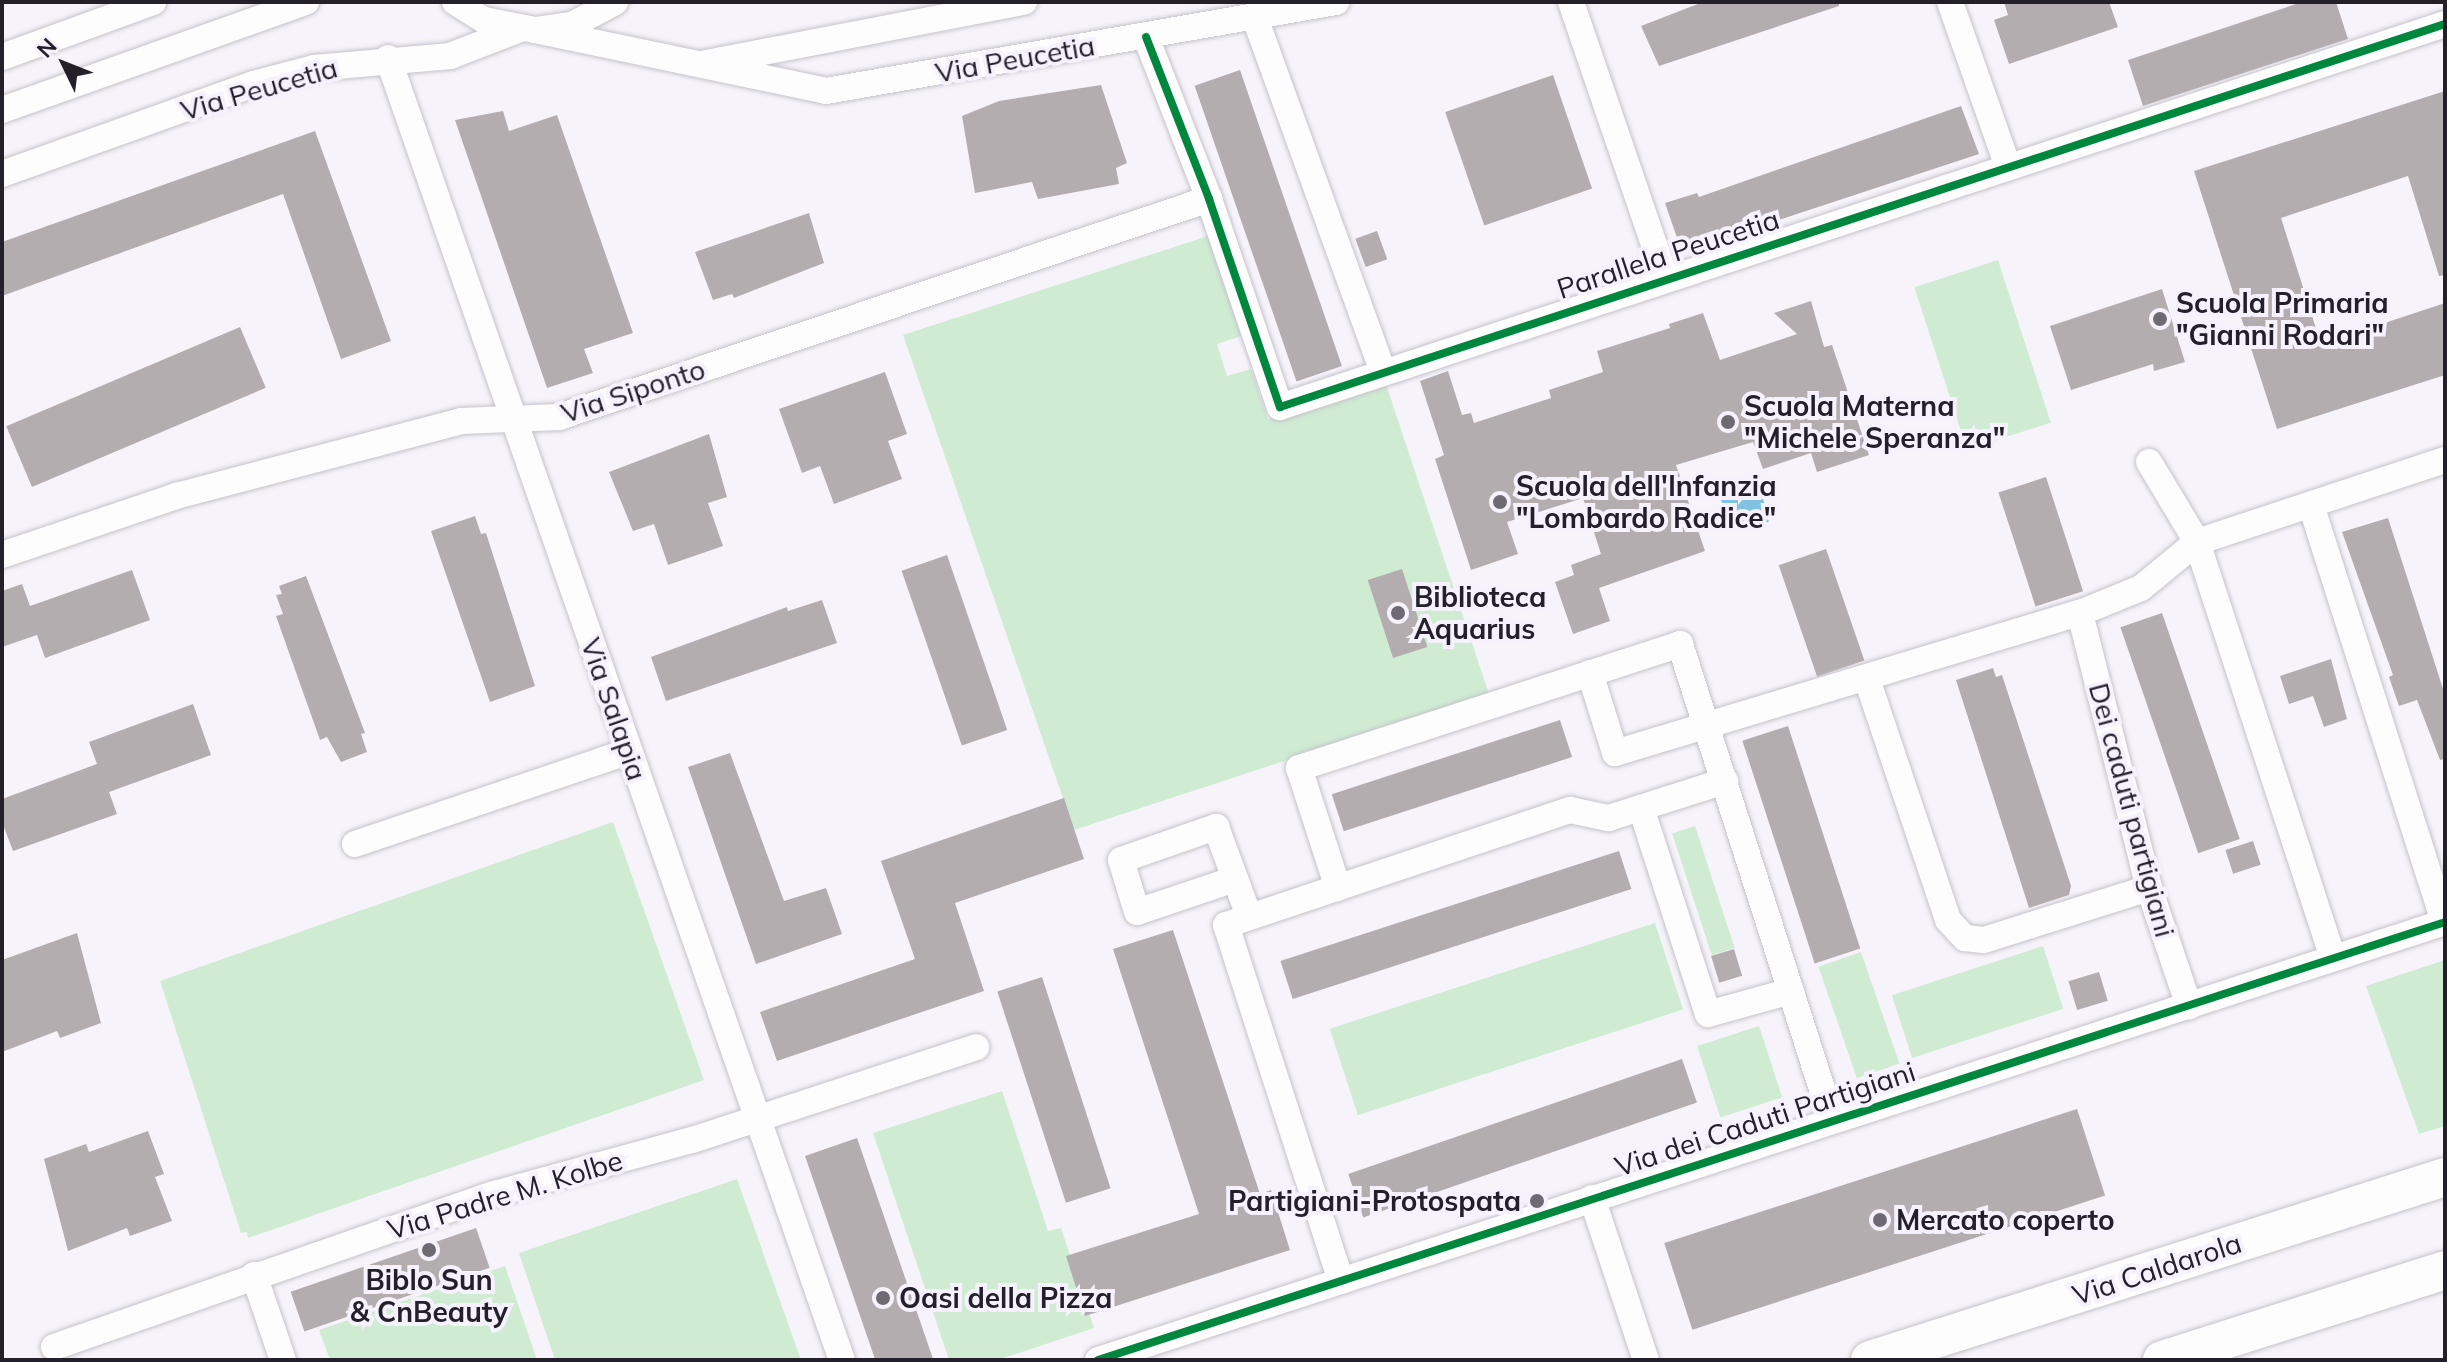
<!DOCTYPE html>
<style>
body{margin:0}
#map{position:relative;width:2447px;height:1362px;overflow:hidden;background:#f6f4fa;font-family:Mulish,sans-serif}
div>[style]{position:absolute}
.green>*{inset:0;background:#cfecd3;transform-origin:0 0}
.water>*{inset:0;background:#81c2e3;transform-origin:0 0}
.building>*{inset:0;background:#b4adaf;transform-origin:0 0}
.roads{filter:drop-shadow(0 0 2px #c5c2ca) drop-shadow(0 0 2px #c5c2ca)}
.street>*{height:26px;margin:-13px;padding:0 13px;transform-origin:13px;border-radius:13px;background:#fefdfe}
.secondary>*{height:38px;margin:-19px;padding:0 19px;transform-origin:19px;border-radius:19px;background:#fefdfe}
.cycleway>*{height:8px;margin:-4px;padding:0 4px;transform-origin:4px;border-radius:4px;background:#00873e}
.dots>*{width:22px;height:22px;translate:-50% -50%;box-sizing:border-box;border:4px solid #f5f1fd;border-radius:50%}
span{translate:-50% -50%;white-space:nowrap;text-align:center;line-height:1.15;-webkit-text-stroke:8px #f5f1fd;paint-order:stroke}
.street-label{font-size:28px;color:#23202a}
.poi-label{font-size:28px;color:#23202a;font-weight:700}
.left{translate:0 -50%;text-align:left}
.right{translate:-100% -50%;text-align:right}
.frame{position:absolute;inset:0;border:4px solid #23202a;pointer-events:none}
.north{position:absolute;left:24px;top:24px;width:80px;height:80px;-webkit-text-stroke:6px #f5f1fd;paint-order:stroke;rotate:313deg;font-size:22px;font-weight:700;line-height:32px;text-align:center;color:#23202a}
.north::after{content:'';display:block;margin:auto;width:28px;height:36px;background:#23202a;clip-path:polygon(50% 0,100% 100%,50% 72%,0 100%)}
</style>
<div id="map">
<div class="green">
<i style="clip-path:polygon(1208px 236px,1241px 336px,1217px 344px,1227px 376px,1251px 369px,1268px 419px,1385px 381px,1489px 694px,1074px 830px,903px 335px)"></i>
<i style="left:1998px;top:260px;width:171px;height:88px;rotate:72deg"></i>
<i style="clip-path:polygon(613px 822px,704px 1080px,248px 1238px,247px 1232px,241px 1233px,160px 981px)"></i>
<i style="left:1695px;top:826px;width:128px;height:24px;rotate:72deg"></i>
<i style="left:1655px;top:923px;width:91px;height:342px;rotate:72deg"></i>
<i style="left:2043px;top:946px;width:66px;height:159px;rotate:72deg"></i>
<i style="left:1861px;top:952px;width:118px;height:45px;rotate:71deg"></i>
<i style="clip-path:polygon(2445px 960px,2445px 1126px,2419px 1134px,2366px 986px)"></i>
<i style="left:1759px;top:1026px;width:75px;height:65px;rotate:72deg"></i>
<i style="clip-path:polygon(1002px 1091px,1048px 1231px,1061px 1228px,1094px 1328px,998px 1360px,949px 1360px,873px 1133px)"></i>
<i style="clip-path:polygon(737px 1179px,801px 1360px,555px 1360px,519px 1253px)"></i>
<i style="clip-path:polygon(505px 1266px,537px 1360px,330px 1360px,319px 1330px)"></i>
</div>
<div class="water">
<i style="left:1758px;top:478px;width:45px;height:41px;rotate:76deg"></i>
</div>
<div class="building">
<i style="clip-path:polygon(1703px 2px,1839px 2px,1839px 6px,1659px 66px,1641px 26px)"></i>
<i style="clip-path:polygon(2004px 2px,2109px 2px,2118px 27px,2009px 64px,1994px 20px,2008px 15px)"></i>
<i style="clip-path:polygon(2302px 2px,2336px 2px,2348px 39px,2143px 106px,2128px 60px)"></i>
<i style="left:1240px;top:70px;width:313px;height:48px;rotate:71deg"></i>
<i style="left:1553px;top:75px;width:120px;height:114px;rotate:71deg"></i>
<i style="clip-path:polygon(1101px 85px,1127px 163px,1116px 168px,1119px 184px,1038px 199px,1032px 182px,975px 193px,962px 116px,999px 101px)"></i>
<i style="clip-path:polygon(2445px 91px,2445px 275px,2439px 276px,2408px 176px,2281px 218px,2321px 344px,2445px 303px,2445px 375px,2277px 429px,2194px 171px)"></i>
<i style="clip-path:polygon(1961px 106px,1979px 154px,1682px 252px,1665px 203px,1697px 193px,1699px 197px)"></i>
<i style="clip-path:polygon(503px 111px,509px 131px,557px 115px,633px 333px,584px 349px,593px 373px,547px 388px,455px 120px)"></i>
<i style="clip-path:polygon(315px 131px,391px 341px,341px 359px,283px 194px,2px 296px,2px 242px)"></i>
<i style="clip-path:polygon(809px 213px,824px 263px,734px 298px,732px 294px,713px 300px,695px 252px)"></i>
<i style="left:1377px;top:231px;width:30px;height:23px;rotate:70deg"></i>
<i style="clip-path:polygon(2162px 289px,2185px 362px,2154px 371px,2153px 364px,2071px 390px,2050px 326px)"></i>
<i style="clip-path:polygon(1811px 301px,1824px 347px,1832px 345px,1869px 455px,1817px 472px,1811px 453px,1763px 469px,1753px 442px,1676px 465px,1705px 551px,1599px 588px,1610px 621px,1573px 634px,1555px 582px,1574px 575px,1571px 565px,1601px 554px,1583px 498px,1507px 522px,1518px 554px,1471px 570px,1435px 459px,1444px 455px,1420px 381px,1448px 371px,1462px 415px,1471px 413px,1474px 423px,1551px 398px,1549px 390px,1603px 372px,1597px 351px,1670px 328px,1669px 324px,1703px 313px,1720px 360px,1797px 334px,1774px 313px)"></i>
<i style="left:240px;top:327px;width:66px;height:254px;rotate:67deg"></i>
<i style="clip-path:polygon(885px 372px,907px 434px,888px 441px,902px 479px,834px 504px,820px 466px,802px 473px,779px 409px)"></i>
<i style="clip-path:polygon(709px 434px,727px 497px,708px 503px,723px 546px,668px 565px,654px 524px,633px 531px,609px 472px)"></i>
<i style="left:2046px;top:477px;width:120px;height:50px;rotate:72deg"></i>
<i style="clip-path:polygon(475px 516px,481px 534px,486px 533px,535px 686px,490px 702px,431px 531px)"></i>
<i style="clip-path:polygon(2388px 518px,2445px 695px,2445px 759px,2440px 760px,2417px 700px,2399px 706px,2389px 677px,2393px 675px,2342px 532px)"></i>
<i style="left:1826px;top:549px;width:118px;height:50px;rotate:71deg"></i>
<i style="left:947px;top:555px;width:185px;height:48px;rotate:71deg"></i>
<i style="left:1402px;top:569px;width:82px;height:36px;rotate:72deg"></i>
<i style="clip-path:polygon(132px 570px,150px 620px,45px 658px,37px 635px,2px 647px,2px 591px,22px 584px,30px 606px)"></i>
<i style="clip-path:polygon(306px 576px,365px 733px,361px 734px,367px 752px,341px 762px,327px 737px,320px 740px,276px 616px,283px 614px,276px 595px,282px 594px,279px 586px)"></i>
<i style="clip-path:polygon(822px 600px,837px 643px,666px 701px,651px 657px,787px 607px,788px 611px)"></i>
<i style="left:2162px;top:613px;width:239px;height:44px;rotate:71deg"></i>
<i style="clip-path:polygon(2331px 659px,2347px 719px,2324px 727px,2313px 696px,2289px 704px,2280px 676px)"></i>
<i style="clip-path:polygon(1993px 668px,1996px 677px,2002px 675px,2071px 886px,2069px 895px,2029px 908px,1956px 680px)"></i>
<i style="clip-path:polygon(193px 704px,211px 755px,109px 792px,117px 814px,13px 851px,2px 822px,2px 799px,97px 764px,89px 742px)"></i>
<i style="left:1560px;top:720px;width:39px;height:240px;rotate:72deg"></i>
<i style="left:1788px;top:726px;width:234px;height:48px;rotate:72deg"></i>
<i style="clip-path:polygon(730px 753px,784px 901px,826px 888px,842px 934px,756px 964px,688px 767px)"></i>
<i style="clip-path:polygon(1064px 798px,1084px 859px,955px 903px,984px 991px,777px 1061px,760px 1012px,915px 959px,881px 861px)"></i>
<i style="left:2253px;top:841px;width:25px;height:29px;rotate:72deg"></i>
<i style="left:1619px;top:851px;width:40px;height:356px;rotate:72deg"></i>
<i style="clip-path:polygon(1173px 930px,1260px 1194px,1271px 1190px,1290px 1250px,1085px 1316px,1066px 1256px,1199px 1214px,1113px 949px)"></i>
<i style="clip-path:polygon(77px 933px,101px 1023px,60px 1038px,57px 1031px,2px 1052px,2px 960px)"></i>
<i style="left:1734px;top:949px;width:28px;height:24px;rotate:73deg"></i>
<i style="left:2099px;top:972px;width:30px;height:32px;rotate:73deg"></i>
<i style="left:1042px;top:977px;width:222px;height:47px;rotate:72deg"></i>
<i style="left:1682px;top:1059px;width:46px;height:353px;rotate:71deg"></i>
<i style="left:2077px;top:1109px;width:91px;height:434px;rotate:72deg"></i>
<i style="clip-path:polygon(148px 1131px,164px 1174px,155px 1177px,172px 1221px,130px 1236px,127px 1228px,68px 1251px,44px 1159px,86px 1144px,89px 1152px)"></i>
<i style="left:857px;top:1138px;width:235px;height:55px;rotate:71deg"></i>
<i style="left:476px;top:1228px;width:42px;height:196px;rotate:71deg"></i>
</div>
<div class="roads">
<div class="street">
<i style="left:455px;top:2px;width:34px;rotate:32deg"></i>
<i style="left:484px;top:20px;width:52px;rotate:11.1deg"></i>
<i style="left:535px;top:30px;width:37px;rotate:-8deg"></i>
<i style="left:572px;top:25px;width:49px;rotate:-28.1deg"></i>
<i style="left:1571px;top:2px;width:291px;rotate:71.1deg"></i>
<i style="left:1950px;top:2px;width:175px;rotate:70.6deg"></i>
<i style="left:1255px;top:18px;width:375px;rotate:70.1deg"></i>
<i style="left:535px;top:30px;width:297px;rotate:11.8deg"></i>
<i style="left:826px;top:91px;width:518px;rotate:-9.9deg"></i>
<i style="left:1146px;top:37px;width:174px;rotate:68.7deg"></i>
<i style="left:1209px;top:199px;width:220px;rotate:71.2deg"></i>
<i style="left:1280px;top:407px;width:1226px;rotate:-18.2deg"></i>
<i style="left:2px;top:57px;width:161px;rotate:-20deg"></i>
<i style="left:388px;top:58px;width:1379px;rotate:70.78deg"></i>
<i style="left:701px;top:64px;width:329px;rotate:-10.9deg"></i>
<i style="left:2px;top:110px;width:323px;rotate:-19.6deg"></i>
<i style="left:2px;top:174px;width:267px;rotate:-19.7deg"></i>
<i style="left:253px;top:84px;width:63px;rotate:-14.7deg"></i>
<i style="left:314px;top:68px;width:137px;rotate:-5deg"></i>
<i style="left:450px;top:56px;width:75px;rotate:-21.1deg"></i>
<i style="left:2149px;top:462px;width:93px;rotate:59deg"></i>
<i style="left:2197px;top:542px;width:435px;rotate:71.9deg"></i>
<i style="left:2311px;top:505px;width:438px;rotate:72.3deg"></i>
<i style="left:2px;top:555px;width:184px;rotate:-18.7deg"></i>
<i style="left:176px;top:496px;width:295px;rotate:-14.7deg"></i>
<i style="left:461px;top:421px;width:98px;rotate:-2.3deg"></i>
<i style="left:559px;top:417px;width:686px;rotate:-18.54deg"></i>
<i style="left:2080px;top:613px;width:284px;rotate:75.9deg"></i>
<i style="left:2149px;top:888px;width:125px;rotate:71.3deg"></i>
<i style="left:1590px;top:673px;width:84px;rotate:72.6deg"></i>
<i style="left:1615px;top:753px;width:486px;rotate:-16.8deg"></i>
<i style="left:2080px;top:613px;width:66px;rotate:-22.3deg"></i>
<i style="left:2141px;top:588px;width:72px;rotate:-39.4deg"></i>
<i style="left:2197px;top:542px;width:261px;rotate:-18.3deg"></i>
<i style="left:1867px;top:679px;width:254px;rotate:71.4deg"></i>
<i style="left:1948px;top:920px;width:25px;rotate:47deg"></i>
<i style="left:1965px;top:938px;width:19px;rotate:6deg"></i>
<i style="left:1984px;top:940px;width:173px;rotate:-17.5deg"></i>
<i style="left:1642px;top:811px;width:213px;rotate:72deg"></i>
<i style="left:1708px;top:1014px;width:86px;rotate:-15.5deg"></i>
<i style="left:355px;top:844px;width:289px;rotate:-18.7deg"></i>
<i style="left:1235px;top:879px;width:103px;rotate:161.4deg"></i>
<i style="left:1137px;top:912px;width:54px;rotate:-107.1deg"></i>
<i style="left:1121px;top:860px;width:101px;rotate:-19.2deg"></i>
<i style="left:1216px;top:827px;width:95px;rotate:69.7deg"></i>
<i style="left:1338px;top:888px;width:126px;rotate:-108deg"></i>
<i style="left:1299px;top:768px;width:401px;rotate:-18deg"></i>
<i style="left:1680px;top:644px;width:500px;rotate:72.3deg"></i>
<i style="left:1592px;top:1198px;width:171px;rotate:71.6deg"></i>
<i style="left:254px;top:1275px;width:90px;rotate:71.2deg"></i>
<i style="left:1341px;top:1281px;width:374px;rotate:-107.9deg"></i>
<i style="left:1226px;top:925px;width:363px;rotate:-18.5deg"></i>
<i style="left:1570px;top:810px;width:40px;rotate:12deg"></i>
<i style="left:1609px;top:818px;width:122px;rotate:-17.7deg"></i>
<i style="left:54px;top:1347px;width:466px;rotate:-19.2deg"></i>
<i style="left:494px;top:1194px;width:205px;rotate:-15.3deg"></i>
<i style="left:692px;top:1140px;width:299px;rotate:-18.1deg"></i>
<i style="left:1098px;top:1360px;width:1416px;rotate:-18.01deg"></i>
</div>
<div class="secondary">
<i style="left:1870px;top:1360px;width:603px;rotate:-17.65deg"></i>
<i style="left:2162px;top:1360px;width:297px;rotate:-17.6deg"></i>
</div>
</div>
<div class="cycleway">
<i style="left:1146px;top:37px;width:174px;rotate:68.7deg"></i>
<i style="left:1209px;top:199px;width:220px;rotate:71.2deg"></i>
<i style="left:1280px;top:407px;width:1226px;rotate:-18.2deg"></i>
<i style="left:1098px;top:1360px;width:1416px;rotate:-18.01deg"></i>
</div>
<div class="dots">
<i style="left:2160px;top:319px;background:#6d6a73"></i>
<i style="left:1728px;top:422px;background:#6d6a73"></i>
<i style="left:1500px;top:502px;background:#6d6a73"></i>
<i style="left:1398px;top:613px;background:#6d6a73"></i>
<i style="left:1537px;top:1201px;background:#6d6a73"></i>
<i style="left:1880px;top:1220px;background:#6d6a73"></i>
<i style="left:429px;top:1250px;background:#6d6a73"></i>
<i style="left:883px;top:1298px;background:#6d6a73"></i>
</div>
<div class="street-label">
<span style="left:1015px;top:59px;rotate:-10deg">Via Peucetia</span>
<span style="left:259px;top:89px;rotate:-16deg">Via Peucetia</span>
<span style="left:1668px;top:254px;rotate:-18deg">Parallela Peucetia</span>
<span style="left:633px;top:391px;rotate:-18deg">Via Siponto</span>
<span style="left:614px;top:709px;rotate:71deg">Via Salapia</span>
<span style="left:2132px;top:810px;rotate:75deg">Dei caduti partigiani</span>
<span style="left:1765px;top:1119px;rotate:-18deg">Via dei Caduti Partigiani</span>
<span style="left:505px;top:1195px;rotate:-17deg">Via Padre M. Kolbe</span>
<span style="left:2157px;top:1269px;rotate:-18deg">Via Caldarola</span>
</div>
<div class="poi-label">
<span class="left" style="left:2176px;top:319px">Scuola Primaria<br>"Gianni Rodari"</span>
<span class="left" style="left:1744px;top:422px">Scuola Materna<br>"Michele Speranza"</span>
<span class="left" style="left:1516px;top:502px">Scuola dell'Infanzia<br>"Lombardo Radice"</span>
<span class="left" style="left:1414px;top:613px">Biblioteca<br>Aquarius</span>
<span class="right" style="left:1521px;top:1201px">Partigiani-Protospata</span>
<span class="left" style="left:1896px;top:1220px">Mercato coperto</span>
<span style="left:429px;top:1296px">Biblo Sun<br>&amp; CnBeauty</span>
<span class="left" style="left:899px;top:1298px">Oasi della Pizza</span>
</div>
<div class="frame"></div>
<div class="north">N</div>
</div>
